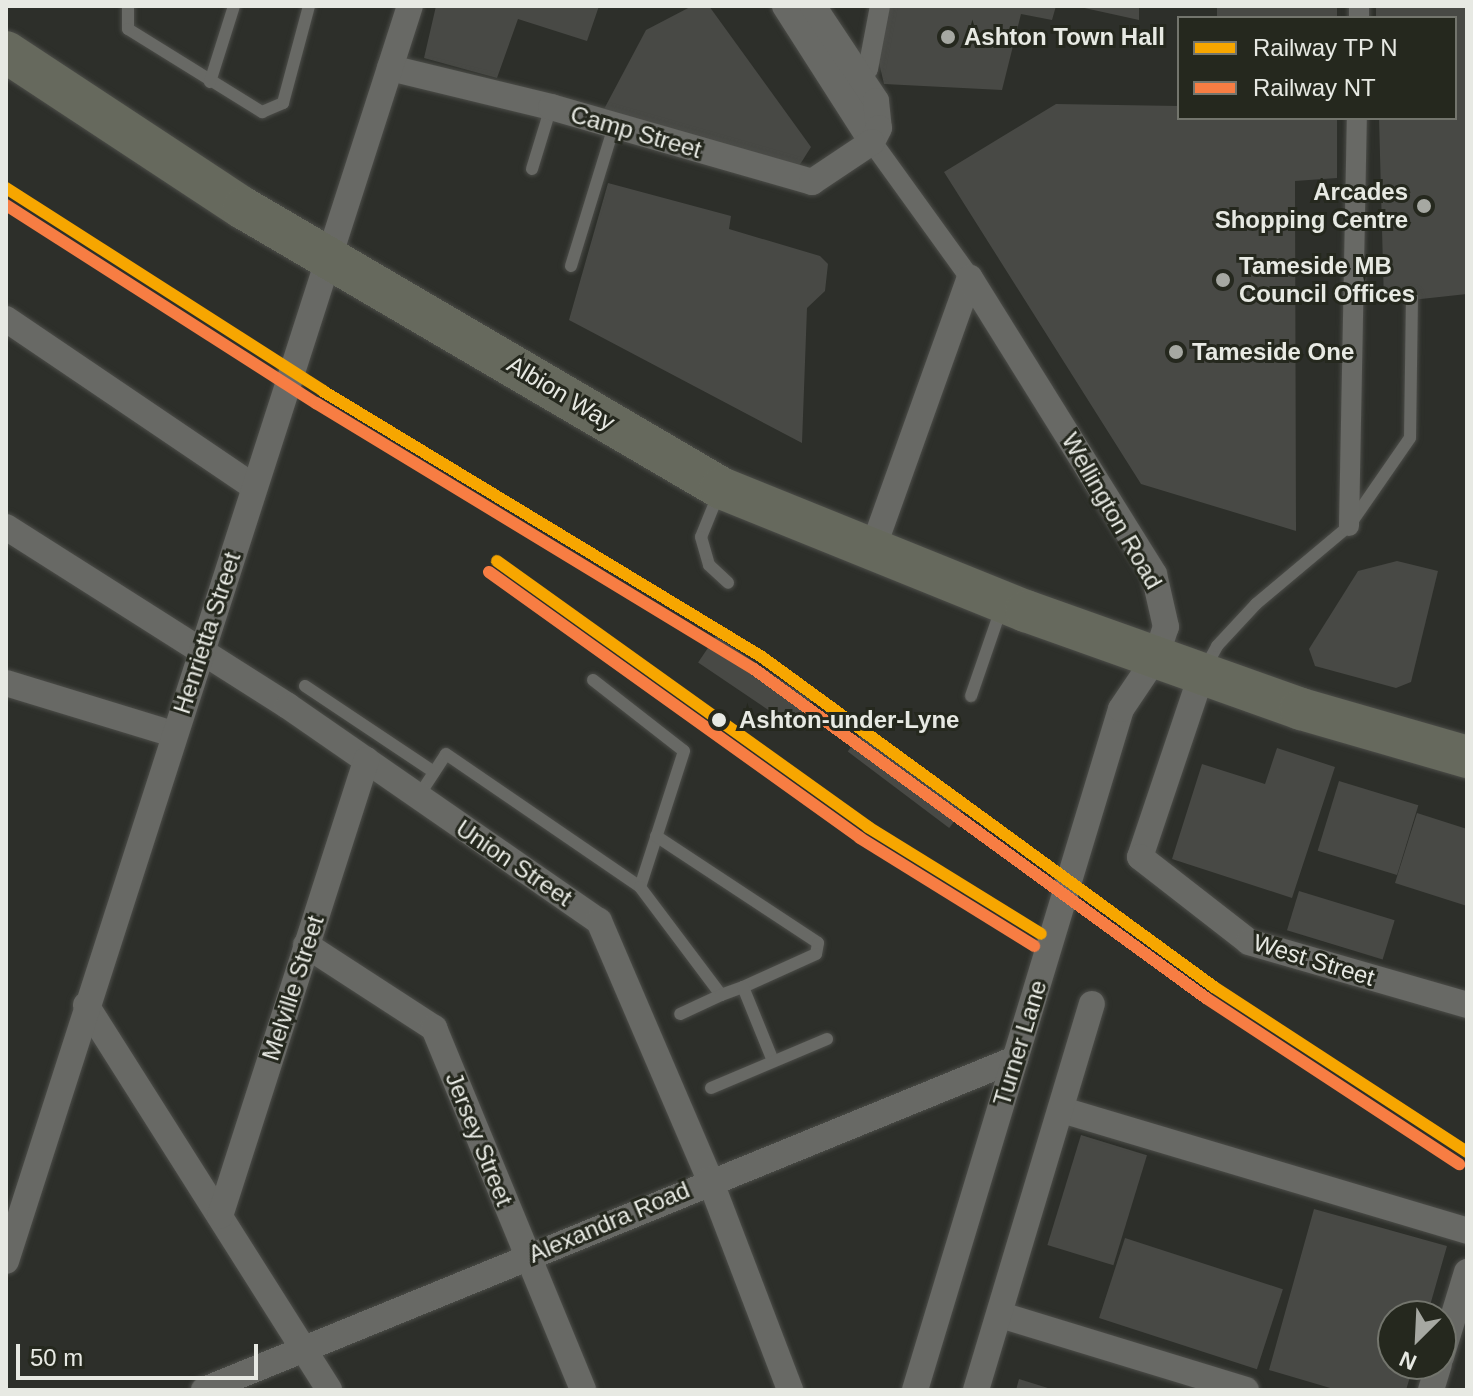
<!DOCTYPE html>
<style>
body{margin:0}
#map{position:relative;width:1473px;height:1396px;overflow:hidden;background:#2d2f2a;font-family:Arial,sans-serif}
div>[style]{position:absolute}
.building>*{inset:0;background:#484945;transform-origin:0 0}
.roads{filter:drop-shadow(0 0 2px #4c4d49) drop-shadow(0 0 2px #4c4d49)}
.service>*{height:12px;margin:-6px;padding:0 6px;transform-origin:6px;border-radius:6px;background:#686965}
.pedestrian>*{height:20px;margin:-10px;padding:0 10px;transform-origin:10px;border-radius:10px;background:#686965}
.minor>*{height:26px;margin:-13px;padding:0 13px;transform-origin:13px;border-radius:13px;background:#686965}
.trunk>*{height:42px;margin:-21px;padding:0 21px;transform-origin:21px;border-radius:21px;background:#66695d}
.rail-1>*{height:12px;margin:-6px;padding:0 6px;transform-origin:6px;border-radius:6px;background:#f7a600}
.rail-2>*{height:12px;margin:-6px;padding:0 6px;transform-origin:6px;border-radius:6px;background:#f77d43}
.dots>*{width:22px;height:22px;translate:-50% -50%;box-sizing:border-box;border:4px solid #25281e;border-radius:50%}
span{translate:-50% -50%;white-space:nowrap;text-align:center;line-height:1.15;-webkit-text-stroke:6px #25281e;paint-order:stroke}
.poi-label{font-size:24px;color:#e7e9e3;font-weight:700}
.left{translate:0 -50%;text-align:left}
.right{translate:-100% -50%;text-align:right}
.street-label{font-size:24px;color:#e7e9e3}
.stop-label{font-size:24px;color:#e7e9e3;font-weight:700}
.frame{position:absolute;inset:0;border:8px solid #e7e9e3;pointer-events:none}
.legend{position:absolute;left:1177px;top:16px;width:280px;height:104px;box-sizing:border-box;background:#25281e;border:2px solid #73756d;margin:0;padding:10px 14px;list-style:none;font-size:24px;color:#e7e9e3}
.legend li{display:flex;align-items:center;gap:16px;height:40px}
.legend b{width:40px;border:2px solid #73756d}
.north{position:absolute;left:1377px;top:1300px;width:80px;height:80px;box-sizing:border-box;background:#25281e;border:2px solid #73756d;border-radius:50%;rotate:204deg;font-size:22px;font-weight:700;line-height:32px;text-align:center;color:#e7e9e3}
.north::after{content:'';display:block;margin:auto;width:28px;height:36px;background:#a6a8a2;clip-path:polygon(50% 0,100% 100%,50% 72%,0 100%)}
.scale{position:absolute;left:16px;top:1344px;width:242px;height:36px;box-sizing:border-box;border:4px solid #e7e9e3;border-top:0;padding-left:10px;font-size:24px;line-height:28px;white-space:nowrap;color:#e7e9e3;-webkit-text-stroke:6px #25281e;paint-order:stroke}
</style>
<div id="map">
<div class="building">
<i style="clip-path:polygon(436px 6px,599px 6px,587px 41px,518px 19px,497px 78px,424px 58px)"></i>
<i style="clip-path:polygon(692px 6px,709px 6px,811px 147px,799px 166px,603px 111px,646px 30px)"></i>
<i style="clip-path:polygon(887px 6px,1056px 6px,1052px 20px,1021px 14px,1002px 90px,884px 84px,877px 54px)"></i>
<i style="clip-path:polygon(1139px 6px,1139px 20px,1080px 7px,1080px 6px)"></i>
<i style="left:1217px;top:6px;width:120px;height:12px"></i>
<i style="clip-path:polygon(1376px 6px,1467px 6px,1467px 294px,1384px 303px,1379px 118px,1455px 118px,1455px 18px,1376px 18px)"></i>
<i style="clip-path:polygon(1056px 104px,1179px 106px,1179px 118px,1337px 118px,1337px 178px,1295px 181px,1296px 531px,1141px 484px,944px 172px)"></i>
<i style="clip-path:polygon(608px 183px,731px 216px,729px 229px,820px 256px,828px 264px,825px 291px,807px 308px,802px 443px,569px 320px)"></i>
<i style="clip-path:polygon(1397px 561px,1438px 571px,1411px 682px,1396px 688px,1315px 666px,1309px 649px,1358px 571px)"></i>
<i style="left:716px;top:636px;width:115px;height:32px;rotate:34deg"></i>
<i style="left:861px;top:734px;width:127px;height:22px;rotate:37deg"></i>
<i style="clip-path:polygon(1277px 748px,1335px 767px,1292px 898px,1172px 859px,1202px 764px,1265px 784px)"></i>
<i style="left:1339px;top:781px;width:83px;height:73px;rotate:17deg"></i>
<i style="clip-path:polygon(1417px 813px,1467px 829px,1467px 906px,1395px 883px)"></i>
<i style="left:1299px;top:891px;width:100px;height:41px;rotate:17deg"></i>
<i style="left:1081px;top:1135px;width:69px;height:115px;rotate:17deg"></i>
<i style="clip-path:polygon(1314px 1209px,1447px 1246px,1427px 1316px,1393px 1316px,1393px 1364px,1414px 1364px,1406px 1390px,1337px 1390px,1269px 1370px)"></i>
<i style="left:1125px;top:1238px;width:166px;height:84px;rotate:18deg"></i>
<i style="clip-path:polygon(1019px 1379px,1051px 1389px,1051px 1390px,1016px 1390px)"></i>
</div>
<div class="roads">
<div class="service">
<i style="left:128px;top:6px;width:23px;rotate:90deg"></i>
<i style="left:128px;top:29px;width:158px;rotate:31.8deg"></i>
<i style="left:262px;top:112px;width:23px;rotate:-23deg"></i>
<i style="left:283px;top:103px;width:100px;rotate:-75deg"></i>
<i style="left:210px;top:82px;width:80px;rotate:-72.5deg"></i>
<i style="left:532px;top:169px;width:65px;rotate:-73deg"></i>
<i style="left:571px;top:266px;width:146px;rotate:-72.9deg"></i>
<i style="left:718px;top:495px;width:45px;rotate:112deg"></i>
<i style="left:701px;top:537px;width:29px;rotate:74deg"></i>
<i style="left:709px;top:565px;width:26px;rotate:43deg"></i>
<i style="left:1205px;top:668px;width:25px;rotate:-61deg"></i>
<i style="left:1217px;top:646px;width:57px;rotate:-47.1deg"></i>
<i style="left:1256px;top:604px;width:121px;rotate:-40deg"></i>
<i style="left:1349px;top:526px;width:107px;rotate:-55.3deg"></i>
<i style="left:1410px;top:438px;width:141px;rotate:-89.2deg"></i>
<i style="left:593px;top:680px;width:115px;rotate:38deg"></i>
<i style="left:684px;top:751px;width:143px;rotate:107.9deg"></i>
<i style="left:305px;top:686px;width:155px;rotate:33.7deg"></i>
<i style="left:971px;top:696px;width:92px;rotate:-71deg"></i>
<i style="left:418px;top:797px;width:51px;rotate:-56.9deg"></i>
<i style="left:446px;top:754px;width:235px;rotate:34.4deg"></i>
<i style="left:640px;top:887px;width:135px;rotate:53.1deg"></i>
<i style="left:721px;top:995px;width:45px;rotate:155.1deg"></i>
<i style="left:656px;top:836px;width:194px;rotate:33.4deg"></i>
<i style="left:818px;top:943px;width:11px;rotate:100deg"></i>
<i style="left:816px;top:954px;width:80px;rotate:155.7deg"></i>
<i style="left:721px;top:995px;width:23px;rotate:-20deg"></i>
<i style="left:743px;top:987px;width:80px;rotate:67.9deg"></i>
<i style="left:711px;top:1088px;width:126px;rotate:-22.9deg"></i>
</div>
<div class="pedestrian">
<i style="left:1359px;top:18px;width:12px;rotate:-90deg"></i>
<i style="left:861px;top:75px;width:9px;rotate:-41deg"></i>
<i style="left:868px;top:69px;width:64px;rotate:-79.2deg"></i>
<i style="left:872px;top:142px;width:168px;rotate:54.2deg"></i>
<i style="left:1349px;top:526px;width:408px;rotate:-88.9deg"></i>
</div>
<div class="minor">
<i style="left:785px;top:6px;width:161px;rotate:57.4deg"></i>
<i style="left:813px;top:6px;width:114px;rotate:56.4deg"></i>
<i style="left:876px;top:101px;width:27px;rotate:84deg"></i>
<i style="left:879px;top:128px;width:16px;rotate:117deg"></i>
<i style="left:390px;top:68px;width:166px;rotate:13.6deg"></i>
<i style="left:551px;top:107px;width:272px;rotate:16deg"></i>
<i style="left:812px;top:182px;width:72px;rotate:-33.7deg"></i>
<i style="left:6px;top:319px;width:300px;rotate:34.1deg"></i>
<i style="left:6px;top:527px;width:334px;rotate:32.4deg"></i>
<i style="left:288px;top:706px;width:378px;rotate:34.7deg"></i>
<i style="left:599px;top:921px;width:282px;rotate:66.8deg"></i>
<i style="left:710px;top:1180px;width:225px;rotate:69.1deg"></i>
<i style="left:872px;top:551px;width:290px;rotate:-70.3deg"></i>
<i style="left:1202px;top:673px;width:194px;rotate:108.6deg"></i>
<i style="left:1140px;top:857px;width:138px;rotate:37.9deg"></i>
<i style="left:1249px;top:942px;width:227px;rotate:16.1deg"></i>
<i style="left:6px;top:683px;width:175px;rotate:17deg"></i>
<i style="left:306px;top:945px;width:153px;rotate:33deg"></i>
<i style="left:434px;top:1028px;width:391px;rotate:67.6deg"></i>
<i style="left:86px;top:1005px;width:455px;rotate:57.7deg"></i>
<i style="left:1062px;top:1110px;width:423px;rotate:16.6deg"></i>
<i style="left:220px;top:1216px;width:479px;rotate:-72.2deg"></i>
<i style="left:6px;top:1261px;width:1318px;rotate:-72.16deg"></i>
<i style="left:1001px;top:1315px;width:256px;rotate:17deg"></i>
<i style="left:1441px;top:1357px;width:89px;rotate:-73deg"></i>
<i style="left:204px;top:1390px;width:876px;rotate:-22.2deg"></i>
<i style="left:915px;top:1390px;width:711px;rotate:-73.17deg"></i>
<i style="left:1121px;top:709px;width:63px;rotate:-56.1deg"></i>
<i style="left:1156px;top:657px;width:32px;rotate:-72deg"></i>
<i style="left:1166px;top:627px;width:54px;rotate:-102.8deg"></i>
<i style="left:1154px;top:574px;width:349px;rotate:-121.9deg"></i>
<i style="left:976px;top:1390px;width:403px;rotate:-73.3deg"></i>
<i style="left:1431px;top:1390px;width:27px;rotate:-73deg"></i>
</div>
<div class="trunk">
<i style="left:6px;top:52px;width:284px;rotate:33.4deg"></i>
<i style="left:243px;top:208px;width:554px;rotate:30.36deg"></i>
<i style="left:721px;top:488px;width:329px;rotate:22deg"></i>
<i style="left:1026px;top:611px;width:292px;rotate:19.6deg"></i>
<i style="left:1301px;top:709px;width:173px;rotate:16.1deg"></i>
</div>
</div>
<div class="rail-1">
<i style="left:6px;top:188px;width:376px;rotate:32.6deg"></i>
<i style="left:323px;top:391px;width:513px;rotate:31.21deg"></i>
<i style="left:762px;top:657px;width:560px;rotate:36.13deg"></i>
<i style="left:1214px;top:987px;width:302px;rotate:33.1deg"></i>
<i style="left:497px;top:561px;width:457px;rotate:35.6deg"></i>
<i style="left:868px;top:827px;width:203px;rotate:31.7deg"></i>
</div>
<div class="rail-2">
<i style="left:6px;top:205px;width:368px;rotate:32.6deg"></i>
<i style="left:316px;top:403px;width:512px;rotate:31.27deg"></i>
<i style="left:754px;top:669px;width:559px;rotate:36.05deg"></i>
<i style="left:1206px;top:998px;width:303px;rotate:33.3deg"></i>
<i style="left:489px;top:572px;width:457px;rotate:35.6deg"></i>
<i style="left:860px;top:838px;width:205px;rotate:31.8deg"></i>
</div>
<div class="dots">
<i style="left:948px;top:37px;background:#a6a8a2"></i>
<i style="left:1424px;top:206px;background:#a6a8a2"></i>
<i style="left:1223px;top:280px;background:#a6a8a2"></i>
<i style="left:1176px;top:352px;background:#a6a8a2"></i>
<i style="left:719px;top:720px;background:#e7e9e3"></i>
</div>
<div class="poi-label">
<span class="left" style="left:964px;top:37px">Ashton Town Hall</span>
<span class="right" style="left:1408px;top:206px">Arcades<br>Shopping Centre</span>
<span class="left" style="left:1239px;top:280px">Tameside MB<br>Council Offices</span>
<span class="left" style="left:1192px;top:352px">Tameside One</span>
</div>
<div class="street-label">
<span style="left:636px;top:132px;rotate:16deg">Camp Street</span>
<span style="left:561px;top:393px;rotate:31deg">Albion Way</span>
<span style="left:1112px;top:511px;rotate:60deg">Wellington Road</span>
<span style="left:207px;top:633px;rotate:-72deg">Henrietta Street</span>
<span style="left:514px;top:863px;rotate:34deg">Union Street</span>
<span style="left:1314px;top:960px;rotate:17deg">West Street</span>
<span style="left:293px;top:988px;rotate:-72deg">Melville Street</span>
<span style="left:1020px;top:1043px;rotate:-73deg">Turner Lane</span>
<span style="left:479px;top:1139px;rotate:68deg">Jersey Street</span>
<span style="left:609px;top:1222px;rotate:-23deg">Alexandra Road</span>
</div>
<div class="stop-label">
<span class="left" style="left:739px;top:720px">Ashton-under-Lyne</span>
</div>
<div class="frame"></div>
<ul class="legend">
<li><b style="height:10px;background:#f7a600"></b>Railway TP N</li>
<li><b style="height:10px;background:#f77d43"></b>Railway NT</li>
</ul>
<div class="north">N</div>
<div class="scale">50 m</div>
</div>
